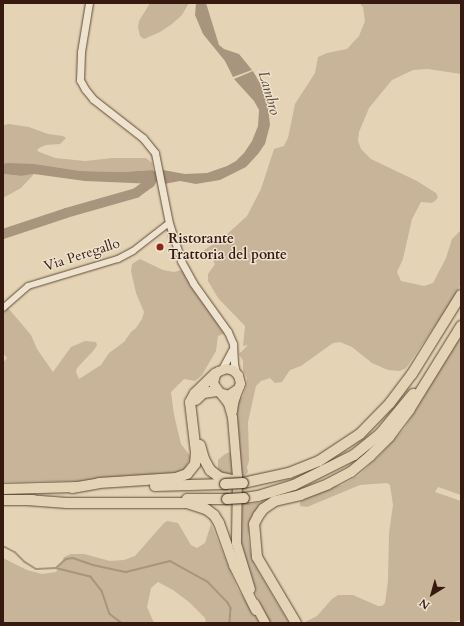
<!DOCTYPE html>
<style>
body{margin:0}
#map{position:relative;width:464px;height:626px;overflow:hidden;background:#e4d4b5;font-family:Cardo,serif}
div>[style]{position:absolute}
.green>*{inset:0;background:#c7b499}
.water>*{inset:0;background:#a9957d}
.stream>*{height:1.5px;margin:-0.75px;padding:0 0.75px;transform-origin:0.75px;border-radius:0.75px;background:#a9957d}
.river>*{height:10px;margin:-5px;padding:0 5px;transform-origin:5px;border-radius:5px;background:#a9957d}
.roads{filter:drop-shadow(0 0 1px #624838) drop-shadow(0 0 1px #624838)}
.minor>*{height:6px;margin:-3px;padding:0 3px;transform-origin:3px;border-radius:3px;background:#ede3cf}
.tertiary>*{height:7px;margin:-3.5px;padding:0 3.5px;transform-origin:3.5px;border-radius:3.5px;background:#ede3cf}
.primary>*{height:9px;margin:-4.5px;padding:0 4.5px;transform-origin:4.5px;border-radius:4.5px;background:#e4d4b5}
.trunk>*{height:10px;margin:-5px;padding:0 5px;transform-origin:5px;border-radius:5px;background:#e4d4b5}
.bridges{filter:drop-shadow(0 0 1px #371a0f) drop-shadow(0 0 1px #371a0f)}
.trunk-bridge>*{height:10px;margin:-5px;padding:0 5px;transform-origin:5px;border-radius:5px;background:#e4d4b5}
.dots>*{width:11px;height:11px;translate:-50% -50%;box-sizing:border-box;border:2px solid #ede3cf;border-radius:50%}
span{translate:-50% -50%;white-space:nowrap;text-align:center;line-height:1.15;-webkit-text-stroke:3px #ede3cf;paint-order:stroke}
.poi-label{font-size:14px;color:#371a0f;font-weight:700}
.left{translate:0 -50%;text-align:left}
.street-label{font-size:14px;color:#371a0f}
.water-label{font-size:15px;color:#5f4536;font-style:italic}
.frame{position:absolute;inset:0;border:4px solid #371a0f;pointer-events:none}
.north{position:absolute;left:412px;top:574px;width:40px;height:40px;-webkit-text-stroke:3px #ede3cf;paint-order:stroke;rotate:217deg;font-size:11px;font-weight:700;line-height:16px;text-align:center;color:#371a0f}
.north::after{content:'';display:block;margin:auto;width:14px;height:18px;background:#371a0f;clip-path:polygon(50% 0,100% 100%,50% 72%,0 100%)}
</style>
<div id="map">
<div class="green">
<i style="clip-path:polygon(150px 3px,189px 3px,182px 15px,172px 24px,160px 32px,144px 39px,140px 36px,138px 27px,139px 21px)"></i>
<i style="clip-path:polygon(359px 3px,461px 3px,461px 74px,428px 69px,413px 70px,392px 80px,369px 108px,359px 132px,358px 141px,361px 149px,371px 159px,417px 181px,436px 193px,438px 197px,436px 200px,432px 203px,421px 202px,412px 219px,403px 259px,397px 272px,401px 281px,424px 286px,433px 283px,446px 258px,452px 239px,461px 230px,461px 284px,447px 308px,406px 368px,400px 371px,388px 370px,372px 363px,352px 347px,340px 342px,333px 343px,301px 366px,290px 370px,282px 382px,275px 383px,270px 378px,261px 381px,256px 386px,248px 422px,249px 461px,247px 467px,248px 472px,245px 476px,239px 478px,221px 475px,218px 469px,218px 460px,225px 454px,238px 449px,236px 410px,236px 403px,243px 396px,246px 387px,247px 378px,243px 370px,243px 361px,239px 354px,248px 345px,243px 346px,245px 326px,218px 298px,208px 281px,208px 274px,215px 264px,211px 257px,200px 255px,195px 256px,223px 238px,247px 216px,261px 189px,274px 149px,284px 146px,288px 138px,295px 104px,315px 73px,318px 57px,327px 53px,347px 49px,359px 36px,365px 21px,363px 7px)"></i>
<i style="clip-path:polygon(9px 124px,29px 127px,48px 134px,63px 136px,66px 138px,60px 144px,46px 145px,39px 148px,37px 151px,55px 158px,85px 161px,113px 158px,146px 158px,152px 163px,153px 170px,122px 172px,81px 171px,35px 164px,3px 164px,3px 125px)"></i>
<i style="clip-path:polygon(3px 174px,20px 176px,34px 174px,21px 188px,3px 198px)"></i>
<i style="clip-path:polygon(140px 259px,163px 270px,174px 272px,186px 269px,228px 332px,218px 336px,216px 351px,202px 375px,195px 381px,184px 379px,171px 392px,174px 415px,181px 444px,191px 457px,185px 469px,178px 475px,91px 483px,70px 481px,3px 482px,3px 363px,7px 358px,3px 353px,3px 313px,8px 308px,31px 335px,37px 349px,53px 372px,71px 347px,85px 341px,96px 342px,97px 345px,94px 350px,77px 368px,76px 372px,79px 379px,101px 365px,109px 353px,124px 342px,131px 332px,136px 328px,142px 319px,144px 312px,136px 293px,131px 271px,132px 264px)"></i>
<i style="clip-path:polygon(461px 337px,461px 495px,438px 487px,435px 492px,461px 501px,461px 620px,449px 623px,303px 623px,317px 616px,332px 599px,338px 595px,353px 595px,378px 606px,382px 606px,385px 603px,388px 580px,389px 533px,393px 505px,390px 485px,387px 483px,360px 485px,307px 507px,300px 506px,300px 502px,309px 495px,331px 487px,342px 485px,358px 476px,380px 455px,405px 428px,452px 349px)"></i>
<i style="clip-path:polygon(265px 502px,251px 518px,248px 537px,250px 550px,254px 564px,289px 623px,270px 623px,268px 620px,253px 587px,239px 541px,239px 505px)"></i>
<i style="clip-path:polygon(167px 521px,178px 523px,191px 545px,197px 548px,205px 543px,211px 524px,237px 588px,260px 623px,206px 623px,205px 618px,189px 602px,173px 590px,158px 582px,151px 588px,147px 607px,154px 623px,3px 623px,3px 558px,27px 570px,42px 574px,56px 572px,64px 557px,71px 554px,84px 554px,110px 561px,124px 560px,135px 556px,164px 523px)"></i>
</div>
<div class="water">
<i style="clip-path:polygon(196px 3px,206px 3px,219px 45px,224px 49px,239px 54px,252px 70px,233px 77px,225px 61px,203px 34px,195px 15px)"></i>
<i style="clip-path:polygon(253px 71px,263px 89px,268px 107px,270px 125px,265px 144px,258px 154px,246px 167px,220px 180px,196px 184px,180px 181px,164px 184px,163px 170px,185px 174px,207px 173px,227px 166px,236px 161px,244px 153px,252px 141px,258px 126px,259px 110px,254px 101px,234px 79px)"></i>
<i style="clip-path:polygon(7px 163px,35px 164px,81px 171px,122px 172px,153px 170px,155px 184px,85px 181px,34px 174px,21px 176px,3px 174px,3px 164px)"></i>
</div>
<div class="stream">
<i style="left:3px;top:546px;width:13px;rotate:27deg"></i>
<i style="left:15px;top:552px;width:14px;rotate:45deg"></i>
<i style="left:25px;top:562px;width:13px;rotate:32deg"></i>
<i style="left:36px;top:569px;width:20px;rotate:-3deg"></i>
<i style="left:56px;top:568px;width:36px;rotate:14deg"></i>
<i style="left:91px;top:577px;width:18px;rotate:52deg"></i>
<i style="left:102px;top:591px;width:24px;rotate:71deg"></i>
<i style="left:110px;top:614px;width:15px;rotate:37deg"></i>
<i style="left:56px;top:568px;width:13px;rotate:-42deg"></i>
<i style="left:66px;top:559px;width:7px;rotate:-8deg"></i>
<i style="left:73px;top:558px;width:21px;rotate:19deg"></i>
<i style="left:93px;top:565px;width:34px;rotate:12deg"></i>
<i style="left:126px;top:572px;width:45px;rotate:-14deg"></i>
<i style="left:170px;top:561px;width:43px;rotate:28.9deg"></i>
<i style="left:208px;top:582px;width:29px;rotate:46deg"></i>
<i style="left:228px;top:603px;width:6px;rotate:59deg"></i>
<i style="left:231px;top:608px;width:15px;rotate:94deg"></i>
</div>
<div class="river">
<i style="left:3px;top:234px;width:66px;rotate:-18.4deg"></i>
<i style="left:66px;top:213px;width:73px;rotate:-15.9deg"></i>
<i style="left:136px;top:193px;width:17px;rotate:-36deg"></i>
<i style="left:150px;top:183px;width:8px;rotate:-60deg"></i>
</div>
<div class="roads">
<div class="minor">
<i style="left:3px;top:308px;width:33px;rotate:-41deg"></i>
<i style="left:28px;top:286px;width:94px;rotate:-16.7deg"></i>
<i style="left:118px;top:259px;width:17px;rotate:-28deg"></i>
<i style="left:133px;top:251px;width:46px;rotate:-37.9deg"></i>
</div>
<div class="tertiary">
<i style="left:89px;top:3px;width:50px;rotate:99.3deg"></i>
<i style="left:81px;top:52px;width:28px;rotate:92deg"></i>
<i style="left:80px;top:80px;width:10px;rotate:61deg"></i>
<i style="left:85px;top:89px;width:13px;rotate:51deg"></i>
<i style="left:93px;top:99px;width:63px;rotate:38deg"></i>
<i style="left:143px;top:138px;width:19px;rotate:51deg"></i>
<i style="left:155px;top:153px;width:71px;rotate:78.7deg"></i>
<i style="left:169px;top:223px;width:40px;rotate:72deg"></i>
<i style="left:181px;top:261px;width:25px;rotate:61deg"></i>
<i style="left:193px;top:283px;width:60px;rotate:54.5deg"></i>
<i style="left:228px;top:332px;width:13px;rotate:67deg"></i>
<i style="left:233px;top:344px;width:20px;rotate:87deg"></i>
<i style="left:234px;top:364px;width:8px;rotate:76deg"></i>
<i style="left:222px;top:369px;width:21px;rotate:-62deg"></i>
</div>
<div class="primary">
<i style="left:221px;top:394px;width:11px;rotate:52deg"></i>
<i style="left:228px;top:403px;width:15px;rotate:74deg"></i>
<i style="left:232px;top:417px;width:59px;rotate:85.2deg"></i>
<i style="left:237px;top:476px;width:67px;rotate:90.9deg"></i>
<i style="left:236px;top:543px;width:48px;rotate:73.1deg"></i>
<i style="left:232px;top:411px;width:8px;rotate:-83deg"></i>
<i style="left:233px;top:403px;width:7px;rotate:-74deg"></i>
<i style="left:235px;top:396px;width:11px;rotate:-68deg"></i>
<i style="left:239px;top:386px;width:3px;rotate:-72deg"></i>
<i style="left:240px;top:383px;width:8px;rotate:-104deg"></i>
<i style="left:238px;top:375px;width:7px;rotate:-135deg"></i>
<i style="left:233px;top:370px;width:7px;rotate:-164deg"></i>
<i style="left:226px;top:368px;width:9px;rotate:159deg"></i>
<i style="left:218px;top:371px;width:4px;rotate:135deg"></i>
<i style="left:215px;top:374px;width:9px;rotate:103deg"></i>
<i style="left:213px;top:383px;width:11px;rotate:56deg"></i>
<i style="left:219px;top:392px;width:9px;rotate:18deg"></i>
<i style="left:228px;top:395px;width:11px;rotate:-34deg"></i>
<i style="left:254px;top:603px;width:23px;rotate:61deg"></i>
</div>
<div class="trunk">
<i style="left:196px;top:400px;width:10px;rotate:-45deg"></i>
<i style="left:203px;top:393px;width:14px;rotate:-8deg"></i>
<i style="left:200px;top:445px;width:15px;rotate:74deg"></i>
<i style="left:204px;top:459px;width:13px;rotate:61deg"></i>
<i style="left:210px;top:470px;width:11px;rotate:38deg"></i>
<i style="left:219px;top:477px;width:13px;rotate:13deg"></i>
<i style="left:243px;top:483px;width:47px;rotate:-12.3deg"></i>
<i style="left:289px;top:473px;width:32px;rotate:-22deg"></i>
<i style="left:319px;top:461px;width:49px;rotate:-33.4deg"></i>
<i style="left:360px;top:434px;width:43px;rotate:-45.9deg"></i>
<i style="left:390px;top:403px;width:36px;rotate:-53deg"></i>
<i style="left:412px;top:374px;width:93px;rotate:-58.2deg"></i>
<i style="left:155px;top:486px;width:70px;rotate:-1.6deg"></i>
<i style="left:72px;top:488px;width:27px;rotate:-10deg"></i>
<i style="left:99px;top:483px;width:77px;rotate:-3.7deg"></i>
<i style="left:176px;top:478px;width:12px;rotate:-20deg"></i>
<i style="left:187px;top:474px;width:13px;rotate:-51deg"></i>
<i style="left:195px;top:464px;width:11px;rotate:-85deg"></i>
<i style="left:196px;top:453px;width:51px;rotate:-96.7deg"></i>
<i style="left:190px;top:402px;width:10px;rotate:-61deg"></i>
<i style="left:195px;top:393px;width:28px;rotate:-44deg"></i>
<i style="left:3px;top:489px;width:74px;rotate:-1.5deg"></i>
<i style="left:244px;top:498px;width:14px;rotate:-8deg"></i>
<i style="left:258px;top:496px;width:38px;rotate:-17deg"></i>
<i style="left:294px;top:485px;width:67px;rotate:-26.6deg"></i>
<i style="left:354px;top:455px;width:33px;rotate:-39deg"></i>
<i style="left:380px;top:434px;width:52px;rotate:-50.5deg"></i>
<i style="left:187px;top:499px;width:40px"></i>
<i style="left:3px;top:500px;width:30px"></i>
<i style="left:27px;top:500px;width:40px;rotate:4.3deg"></i>
<i style="left:67px;top:503px;width:120px"></i>
<i style="left:187px;top:503px;width:20px;rotate:18deg"></i>
<i style="left:206px;top:509px;width:10px;rotate:37deg"></i>
<i style="left:214px;top:515px;width:9px;rotate:58deg"></i>
<i style="left:219px;top:523px;width:45px;rotate:70.3deg"></i>
<i style="left:234px;top:565px;width:50px;rotate:63.9deg"></i>
<i style="left:296px;top:623px;width:77px;rotate:-120.6deg"></i>
<i style="left:257px;top:557px;width:33px;rotate:-95deg"></i>
<i style="left:254px;top:524px;width:9px;rotate:-63deg"></i>
<i style="left:258px;top:516px;width:9px;rotate:-54deg"></i>
<i style="left:263px;top:509px;width:14px;rotate:-34deg"></i>
<i style="left:275px;top:501px;width:26px;rotate:-13deg"></i>
<i style="left:300px;top:495px;width:30px;rotate:-21deg"></i>
<i style="left:328px;top:484px;width:26px;rotate:-28deg"></i>
<i style="left:351px;top:472px;width:25px;rotate:-40deg"></i>
<i style="left:370px;top:456px;width:27px;rotate:-45deg"></i>
<i style="left:389px;top:437px;width:34px;rotate:-53deg"></i>
<i style="left:409px;top:410px;width:99px;rotate:-58.2deg"></i>
</div>
</div>
<div class="bridges">
<div class="trunk-bridge">
<i style="left:225px;top:484px;width:18px;rotate:-3deg"></i>
<i style="left:227px;top:499px;width:17px;rotate:-3deg"></i>
</div>
</div>
<div class="dots">
<i style="left:160px;top:247px;background:#8f2418"></i>
</div>
<div class="poi-label">
<span class="left" style="left:168px;top:247px">Ristorante<br>Trattoria del ponte</span>
</div>
<div class="street-label">
<span style="left:82px;top:255px;rotate:-18deg">Via Peregallo</span>
</div>
<div class="water-label">
<span style="left:269px;top:93px;rotate:74deg">Lambro</span>
</div>
<div class="frame"></div>
<div class="north">N</div>
</div>
